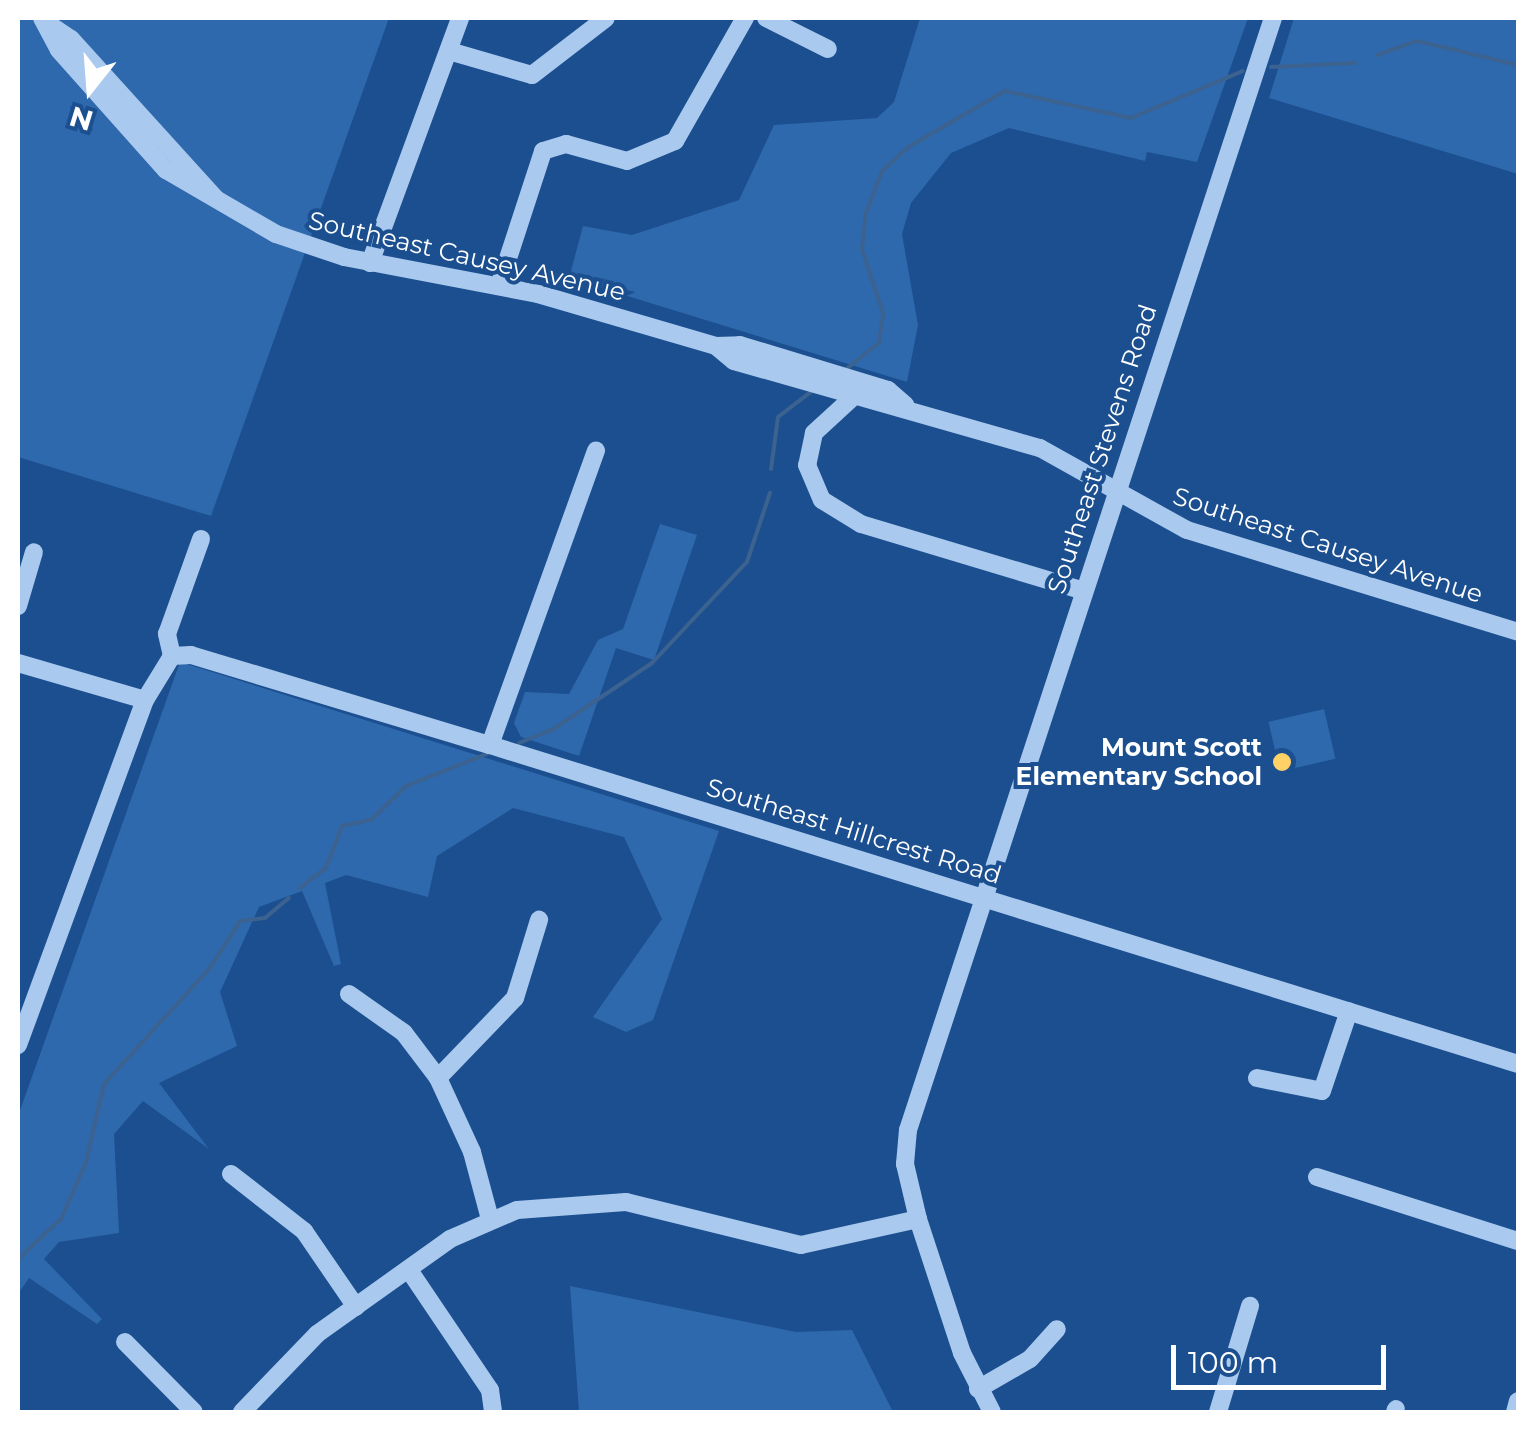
<!DOCTYPE html>
<style>
body{margin:0}
#map{position:relative;width:1536px;height:1430px;overflow:hidden;background:#1b4f8f;font-family:Montserrat,sans-serif}
div>[style]{position:absolute}
.green>*{inset:0;background:#2e69ad;transform-origin:0 0}
.stream>*{height:4px;margin:-2px;padding:0 2px;transform-origin:2px;border-radius:2px;background:#3c6290}
.minor>*{height:18px;margin:-9px;padding:0 9px;transform-origin:9px;border-radius:9px;background:#a9c9ee}
.dots>*{width:28px;height:28px;translate:-50% -50%;box-sizing:border-box;border:5px solid #1b4f8f;border-radius:50%}
span{translate:-50% -50%;white-space:nowrap;text-align:center;line-height:1.15;-webkit-text-stroke:8px #1b4f8f;paint-order:stroke}
.street-label{font-size:25px;color:#fff}
.poi-label{font-size:25px;color:#fff;font-weight:700}
.right{translate:-100% -50%;text-align:right}
.frame{position:absolute;inset:0;border:20px solid #fff;pointer-events:none}
.north{position:absolute;left:40px;top:40px;width:100px;height:100px;-webkit-text-stroke:8px #1b4f8f;paint-order:stroke;rotate:197deg;font-size:28px;font-weight:700;line-height:40px;text-align:center;color:#fff}
.north::after{content:'';display:block;margin:auto;width:35px;height:45px;background:#fff;clip-path:polygon(50% 0,100% 100%,50% 72%,0 100%)}
.scale{position:absolute;left:1171px;top:1345px;width:215px;height:45px;box-sizing:border-box;border:5px solid #fff;border-top:0;padding-left:12px;font-size:30px;line-height:35px;white-space:nowrap;color:#fff;-webkit-text-stroke:8px #1b4f8f;paint-order:stroke}
</style>
<div id="map">
<div class="green">
<i style="clip-path:polygon(18px 18px,389px 18px,211px 516px,18px 457px)"></i>
<i style="clip-path:polygon(920px 18px,1248px 18px,1197px 162px,1147px 152px,1145px 161px,1009px 128px,951px 153px,911px 203px,902px 234px,918px 325px,907px 382px,569px 278px,583px 226px,632px 235px,739px 200px,774px 125px,877px 118px,894px 102px)"></i>
<i style="clip-path:polygon(1294px 18px,1518px 18px,1518px 174px,1269px 98px)"></i>
<i style="clip-path:polygon(660px 524px,697px 535px,654px 660px,616px 648px,579px 756px,521px 737px,514px 723px,525px 692px,569px 694px,598px 640px,623px 629px)"></i>
<i style="clip-path:polygon(180px 662px,719px 831px,653px 1020px,626px 1032px,593px 1017px,662px 919px,624px 837px,513px 808px,437px 856px,428px 897px,346px 875px,325px 883px,341px 964px,334px 966px,302px 891px,259px 907px,220px 992px,237px 1046px,159px 1083px,209px 1149px,143px 1101px,114px 1134px,119px 1233px,59px 1242px,44px 1259px,102px 1319px,97px 1324px,29px 1278px,18px 1294px,18px 1116px)"></i>
<i style="left:1324px;top:709px;width:51px;height:57px;rotate:77deg"></i>
<i style="clip-path:polygon(570px 1286px,796px 1332px,852px 1330px,893px 1412px,579px 1412px)"></i>
</div>
<div class="stream">
<i style="left:1377px;top:55px;width:42px;rotate:-19.3deg"></i>
<i style="left:1417px;top:41px;width:104px;rotate:13.4deg"></i>
<i style="left:1271px;top:67px;width:84px;rotate:-2.7deg"></i>
<i style="left:845px;top:370px;width:43px;rotate:-38.5deg"></i>
<i style="left:879px;top:343px;width:30px;rotate:-82deg"></i>
<i style="left:883px;top:313px;width:67px;rotate:-108.2deg"></i>
<i style="left:862px;top:249px;width:36px;rotate:-84deg"></i>
<i style="left:866px;top:213px;width:45px;rotate:-69.1deg"></i>
<i style="left:882px;top:171px;width:38px;rotate:-42deg"></i>
<i style="left:910px;top:146px;width:110px;rotate:-30.1deg"></i>
<i style="left:1005px;top:91px;width:129px;rotate:12.1deg"></i>
<i style="left:1131px;top:118px;width:121px;rotate:-22.8deg"></i>
<i style="left:771px;top:469px;width:52px;rotate:-82.3deg"></i>
<i style="left:778px;top:417px;width:43px;rotate:-37.4deg"></i>
<i style="left:519px;top:743px;width:35px;rotate:-22deg"></i>
<i style="left:552px;top:730px;width:120px;rotate:-33.8deg"></i>
<i style="left:652px;top:663px;width:139px;rotate:-46.8deg"></i>
<i style="left:747px;top:562px;width:73px;rotate:-71.6deg"></i>
<i style="left:300px;top:888px;width:33px;rotate:-38deg"></i>
<i style="left:326px;top:868px;width:45px;rotate:-69.1deg"></i>
<i style="left:342px;top:826px;width:30px;rotate:-12deg"></i>
<i style="left:371px;top:820px;width:49px;rotate:-44.2deg"></i>
<i style="left:406px;top:786px;width:87px;rotate:-21.6deg"></i>
<i style="left:18px;top:1259px;width:59px;rotate:-42.9deg"></i>
<i style="left:61px;top:1219px;width:62px;rotate:-66.3deg"></i>
<i style="left:86px;top:1162px;width:80px;rotate:-77deg"></i>
<i style="left:104px;top:1084px;width:157px;rotate:-47.6deg"></i>
<i style="left:210px;top:968px;width:56px;rotate:-57.4deg"></i>
<i style="left:240px;top:921px;width:25px;rotate:-7deg"></i>
<i style="left:265px;top:918px;width:31px;rotate:-40deg"></i>
</div>
<div class="minor">
<i style="left:42px;top:18px;width:36px;rotate:62deg"></i>
<i style="left:59px;top:50px;width:161px;rotate:48.3deg"></i>
<i style="left:166px;top:170px;width:127px;rotate:30.2deg"></i>
<i style="left:276px;top:234px;width:72px;rotate:18.7deg"></i>
<i style="left:344px;top:257px;width:197px;rotate:10.8deg"></i>
<i style="left:538px;top:294px;width:185px;rotate:16.3deg"></i>
<i style="left:716px;top:346px;width:24px;rotate:-2deg"></i>
<i style="left:740px;top:345px;width:155px;rotate:16.9deg"></i>
<i style="left:888px;top:390px;width:23px;rotate:41deg"></i>
<i style="left:766px;top:18px;width:69px;rotate:26.6deg"></i>
<i style="left:47px;top:23px;width:29px;rotate:34deg"></i>
<i style="left:71px;top:39px;width:215px;rotate:47.8deg"></i>
<i style="left:449px;top:51px;width:86px;rotate:16.1deg"></i>
<i style="left:532px;top:75px;width:93px;rotate:-37.6deg"></i>
<i style="left:370px;top:263px;width:261px;rotate:-69.8deg"></i>
<i style="left:499px;top:286px;width:142px;rotate:-71.9deg"></i>
<i style="left:543px;top:151px;width:24px;rotate:-17deg"></i>
<i style="left:566px;top:144px;width:63px;rotate:15.6deg"></i>
<i style="left:627px;top:161px;width:52px;rotate:-22.6deg"></i>
<i style="left:675px;top:141px;width:142px;rotate:-60.4deg"></i>
<i style="left:716px;top:346px;width:23px;rotate:40deg"></i>
<i style="left:734px;top:361px;width:318px;rotate:15.9deg"></i>
<i style="left:1040px;top:448px;width:168px;rotate:29.2deg"></i>
<i style="left:1187px;top:530px;width:346px;rotate:17.1deg"></i>
<i style="left:852px;top:398px;width:52px;rotate:137.4deg"></i>
<i style="left:814px;top:433px;width:33px;rotate:102deg"></i>
<i style="left:807px;top:465px;width:38px;rotate:67deg"></i>
<i style="left:822px;top:500px;width:46px;rotate:31.6deg"></i>
<i style="left:861px;top:524px;width:230px;rotate:16.7deg"></i>
<i style="left:18px;top:606px;width:56px;rotate:-73.5deg"></i>
<i style="left:172px;top:656px;width:19px;rotate:-3deg"></i>
<i style="left:191px;top:655px;width:312px;rotate:16.8deg"></i>
<i style="left:490px;top:745px;width:1076px;rotate:17.24deg"></i>
<i style="left:18px;top:663px;width:132px;rotate:16.2deg"></i>
<i style="left:490px;top:745px;width:313px;rotate:-70.2deg"></i>
<i style="left:349px;top:994px;width:67px;rotate:35.3deg"></i>
<i style="left:404px;top:1033px;width:56px;rotate:52.9deg"></i>
<i style="left:438px;top:1078px;width:81px;rotate:65.3deg"></i>
<i style="left:472px;top:1152px;width:69px;rotate:75deg"></i>
<i style="left:18px;top:1045px;width:368px;rotate:-69.8deg"></i>
<i style="left:145px;top:700px;width:52px;rotate:-58.5deg"></i>
<i style="left:172px;top:656px;width:23px;rotate:-103deg"></i>
<i style="left:167px;top:634px;width:101px;rotate:-70.3deg"></i>
<i style="left:438px;top:1078px;width:111px;rotate:-46.1deg"></i>
<i style="left:515px;top:998px;width:82px;rotate:-72.9deg"></i>
<i style="left:1257px;top:1078px;width:66px;rotate:11.3deg"></i>
<i style="left:1322px;top:1091px;width:84px;rotate:-71.4deg"></i>
<i style="left:231px;top:1174px;width:93px;rotate:38deg"></i>
<i style="left:304px;top:1231px;width:92px;rotate:55.6deg"></i>
<i style="left:1317px;top:1177px;width:211px;rotate:17.7deg"></i>
<i style="left:409px;top:1270px;width:145px;rotate:56deg"></i>
<i style="left:490px;top:1390px;width:22px;rotate:82deg"></i>
<i style="left:125px;top:1342px;width:98px;rotate:45.4deg"></i>
<i style="left:978px;top:1389px;width:60px;rotate:-30deg"></i>
<i style="left:1030px;top:1359px;width:40px;rotate:-48deg"></i>
<i style="left:242px;top:1412px;width:108px;rotate:-46.1deg"></i>
<i style="left:317px;top:1334px;width:163px;rotate:-35.5deg"></i>
<i style="left:450px;top:1239px;width:73px;rotate:-23.4deg"></i>
<i style="left:517px;top:1210px;width:109px;rotate:-4.2deg"></i>
<i style="left:626px;top:1202px;width:180px;rotate:13.8deg"></i>
<i style="left:801px;top:1245px;width:120px;rotate:-12.5deg"></i>
<i style="left:992px;top:1412px;width:66px;rotate:-117deg"></i>
<i style="left:962px;top:1353px;width:141px;rotate:-108.2deg"></i>
<i style="left:918px;top:1219px;width:57px;rotate:-103.3deg"></i>
<i style="left:905px;top:1164px;width:34px;rotate:-85deg"></i>
<i style="left:908px;top:1130px;width:1170px;rotate:-71.83deg"></i>
<i style="left:1218px;top:1412px;width:111px;rotate:-73.2deg"></i>
<i style="left:1395px;top:1412px;width:3px;rotate:-72deg"></i>
<i style="left:1515px;top:1412px;width:11px;rotate:-75deg"></i>
</div>
<div class="dots">
<i style="left:1282px;top:762px;background:#ffd166"></i>
</div>
<div class="street-label">
<span style="left:467px;top:256px;rotate:13deg">Southeast Causey Avenue</span>
<span style="left:1102px;top:449px;rotate:-72deg">Southeast Stevens Road</span>
<span style="left:1328px;top:545px;rotate:18deg">Southeast Causey Avenue</span>
<span style="left:854px;top:831px;rotate:17deg">Southeast Hillcrest Road</span>
</div>
<div class="poi-label">
<span class="right" style="left:1262px;top:762px">Mount Scott<br>Elementary School</span>
</div>
<div class="frame"></div>
<div class="north">N</div>
<div class="scale">100 m</div>
</div>
